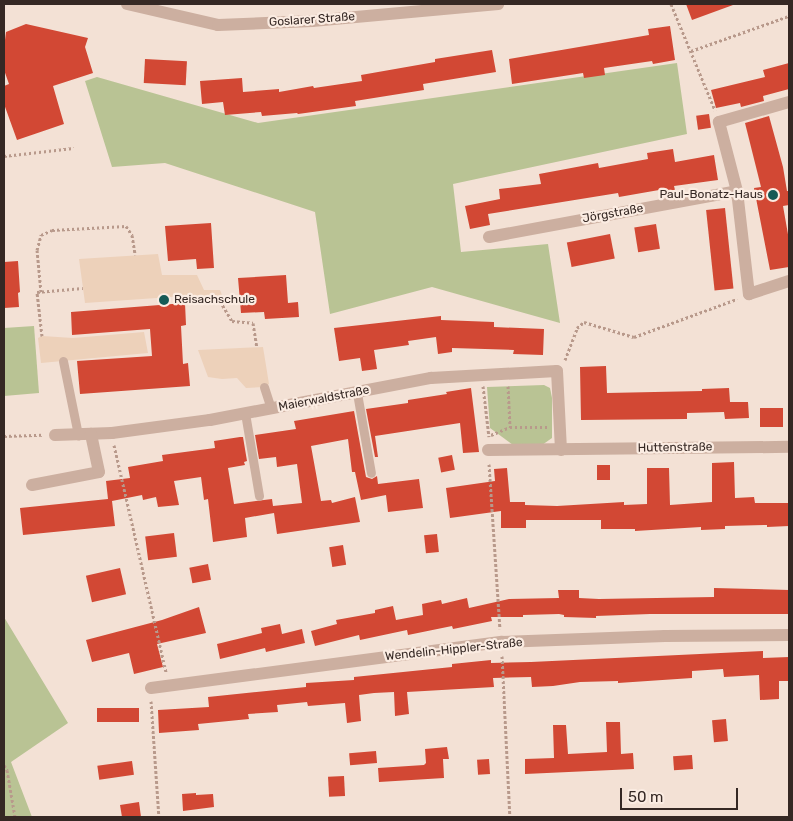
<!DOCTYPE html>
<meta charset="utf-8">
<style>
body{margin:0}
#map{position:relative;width:793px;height:821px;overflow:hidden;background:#f3e1d5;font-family:Rubik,sans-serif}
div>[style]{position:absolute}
.green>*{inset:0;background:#b9c394}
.plaza>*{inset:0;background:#edd1ba}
.building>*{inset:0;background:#d24834;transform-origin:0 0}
.path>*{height:3px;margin-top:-1.5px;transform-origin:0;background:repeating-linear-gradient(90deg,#b8998b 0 2.5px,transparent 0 5px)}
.lane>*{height:9px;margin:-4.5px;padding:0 4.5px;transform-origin:4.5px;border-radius:4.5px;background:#ccafa0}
.street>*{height:12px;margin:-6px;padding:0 6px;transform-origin:6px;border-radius:6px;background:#ccafa0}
.dots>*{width:14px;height:14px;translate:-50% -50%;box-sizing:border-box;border:2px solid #fbece2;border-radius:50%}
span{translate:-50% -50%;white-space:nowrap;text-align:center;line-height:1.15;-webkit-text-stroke:4.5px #fbece2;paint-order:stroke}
.street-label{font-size:12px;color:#352824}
.poi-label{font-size:12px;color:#352824}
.right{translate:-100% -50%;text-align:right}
.left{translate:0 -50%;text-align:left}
.frame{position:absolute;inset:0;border:5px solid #352824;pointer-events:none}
.scale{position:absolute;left:620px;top:788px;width:118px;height:22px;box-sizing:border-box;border:2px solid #352824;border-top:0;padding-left:6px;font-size:15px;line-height:18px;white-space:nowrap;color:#352824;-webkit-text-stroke:4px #fbece2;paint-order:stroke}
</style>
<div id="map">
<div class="green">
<i style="clip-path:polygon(677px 63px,687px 134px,453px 184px,461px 252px,548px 244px,560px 323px,432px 287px,330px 314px,315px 212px,165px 163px,112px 167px,85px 81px,97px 77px,258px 123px)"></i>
<i style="clip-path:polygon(34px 326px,39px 393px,4px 396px,4px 328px)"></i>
<i style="clip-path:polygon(544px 385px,550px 388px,552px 398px,552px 438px,542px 445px,513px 445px,490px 428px,487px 387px)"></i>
<i style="clip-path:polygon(4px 617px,68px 723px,11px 762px,32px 817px,4px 817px)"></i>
</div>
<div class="plaza">
<i style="clip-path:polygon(158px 254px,162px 275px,197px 275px,204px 290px,220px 290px,224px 300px,191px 301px,185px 296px,85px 303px,79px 259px)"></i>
<i style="clip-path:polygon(144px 332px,148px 353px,41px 363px,38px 338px,42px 336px,73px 338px)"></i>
<i style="clip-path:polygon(263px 347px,269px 384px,264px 387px,246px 388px,237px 378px,222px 379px,208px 377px,198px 350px)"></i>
</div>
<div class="building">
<i style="clip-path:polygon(686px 4px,732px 4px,733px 5px,692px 20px)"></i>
<i style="clip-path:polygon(26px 24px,88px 38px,85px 47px,93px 73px,53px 86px,64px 124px,17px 140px,4px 104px,4px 86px,9px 84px,4px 70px,4px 48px,6px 32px)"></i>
<i style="clip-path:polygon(670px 26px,675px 60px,653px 64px,652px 61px,604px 68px,605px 75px,584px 78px,583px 73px,512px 84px,509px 59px,649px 35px,648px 29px)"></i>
<i style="clip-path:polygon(492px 50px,496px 72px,423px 84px,424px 90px,355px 101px,356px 106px,298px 114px,297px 113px,262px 116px,261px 112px,225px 115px,223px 102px,202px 104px,200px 81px,242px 78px,243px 92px,279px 89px,279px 92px,313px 86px,314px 88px,362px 81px,361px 75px,435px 62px,435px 59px)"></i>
<i style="left:145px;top:59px;width:42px;height:24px;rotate:3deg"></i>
<i style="clip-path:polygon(789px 63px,789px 89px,763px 96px,764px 101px,741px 107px,740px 103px,716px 108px,711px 90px,765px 77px,763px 70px)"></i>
<i style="left:709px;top:114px;width:14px;height:13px;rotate:82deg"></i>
<i style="clip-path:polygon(769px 116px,783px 167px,787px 191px,789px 191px,789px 205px,783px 206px,789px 240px,789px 267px,770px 270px,754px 188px,761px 187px,745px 123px)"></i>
<i style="clip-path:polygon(673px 149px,675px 162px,714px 155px,718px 180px,674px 186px,675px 190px,659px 192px,659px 190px,619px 197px,618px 193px,488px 214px,490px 225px,470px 229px,465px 206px,500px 199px,499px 189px,541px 184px,539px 174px,598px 163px,599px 168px,648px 159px,647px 153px)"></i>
<i style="left:725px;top:208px;width:81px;height:19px;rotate:84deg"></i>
<i style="clip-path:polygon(211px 223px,214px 268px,197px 269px,196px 259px,168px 261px,165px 226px)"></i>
<i style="left:656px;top:224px;width:25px;height:22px;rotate:81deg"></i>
<i style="left:610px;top:234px;width:25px;height:44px;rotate:79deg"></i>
<i style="clip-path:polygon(18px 261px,20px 292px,18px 293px,19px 307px,4px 308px,4px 262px)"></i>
<i style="clip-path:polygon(286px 275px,288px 303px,298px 302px,299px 317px,265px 319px,264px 312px,241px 313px,238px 278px)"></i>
<i style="clip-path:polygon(185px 303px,186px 325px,181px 326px,183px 364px,188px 363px,190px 386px,80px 394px,77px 361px,152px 356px,150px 329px,72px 335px,71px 312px)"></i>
<i style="clip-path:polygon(441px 316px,441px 320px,494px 322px,494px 327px,544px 329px,543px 355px,513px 354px,514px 350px,452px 348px,452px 352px,438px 354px,436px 337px,408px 341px,409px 345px,374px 350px,377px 369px,362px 371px,360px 358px,339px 361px,334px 328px)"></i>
<i style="clip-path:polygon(606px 366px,607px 393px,702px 391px,702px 389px,729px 388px,730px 402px,748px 402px,749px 418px,725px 419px,724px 412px,687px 413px,687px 419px,581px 420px,580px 367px)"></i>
<i style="clip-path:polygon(471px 388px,479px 452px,463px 453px,460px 423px,375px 436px,378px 457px,375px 457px,366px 409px,408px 403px,408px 400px,447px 394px,446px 392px)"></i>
<i style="left:760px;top:408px;width:23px;height:19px"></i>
<i style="clip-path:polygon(354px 411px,366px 477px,372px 479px,377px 476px,378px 484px,419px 479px,423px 508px,388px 512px,386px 495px,361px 500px,355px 472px,352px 472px,348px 439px,311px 446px,321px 501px,331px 500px,332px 503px,355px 497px,360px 522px,277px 534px,274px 513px,245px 518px,247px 537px,213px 542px,208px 499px,204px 500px,201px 477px,174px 481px,179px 505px,158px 507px,156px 497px,143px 500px,142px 495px,112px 501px,115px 526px,23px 535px,20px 508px,108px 499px,106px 481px,130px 478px,128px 467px,163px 461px,162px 455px,215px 448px,214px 441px,240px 437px,243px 437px,247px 461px,244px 462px,245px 465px,228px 468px,234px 504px,272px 499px,273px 506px,302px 503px,297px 464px,277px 467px,276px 457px,259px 459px,255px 435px,296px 429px,294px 421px)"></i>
<i style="left:452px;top:455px;width:15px;height:14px;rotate:79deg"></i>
<i style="clip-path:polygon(734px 462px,735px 498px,754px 497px,755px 503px,788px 503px,789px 526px,767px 527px,767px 525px,725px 526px,725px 529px,701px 530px,701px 527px,635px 531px,635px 529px,601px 529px,601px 520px,526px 520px,526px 528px,501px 528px,501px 511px,450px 518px,446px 488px,495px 481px,494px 469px,507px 468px,510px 502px,525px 502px,525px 505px,557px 506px,624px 502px,624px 505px,647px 504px,647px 468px,669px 468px,670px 505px,712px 502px,712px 463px)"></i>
<i style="left:610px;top:465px;width:15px;height:13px;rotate:90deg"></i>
<i style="left:174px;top:533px;width:24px;height:29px;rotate:83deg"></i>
<i style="left:437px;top:534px;width:18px;height:13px;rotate:84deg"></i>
<i style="left:343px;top:545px;width:20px;height:14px;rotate:81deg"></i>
<i style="left:208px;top:564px;width:16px;height:19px;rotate:79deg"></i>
<i style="left:120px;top:568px;width:27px;height:35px;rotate:77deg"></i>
<i style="clip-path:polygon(714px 588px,789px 590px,789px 614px,650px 614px,596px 616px,596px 618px,564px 617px,564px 615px,559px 614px,523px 615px,523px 617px,491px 617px,492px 621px,453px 629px,452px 626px,408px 635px,407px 630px,360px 640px,359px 635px,315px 646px,311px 631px,337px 624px,336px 620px,375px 613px,375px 610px,393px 606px,396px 620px,423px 615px,422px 604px,441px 600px,442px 604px,467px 598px,469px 608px,509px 599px,559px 598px,558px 590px,579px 590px,579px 598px,599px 599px,714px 597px)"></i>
<i style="clip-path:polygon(199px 607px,206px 633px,157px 644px,163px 667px,134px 674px,129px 653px,92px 662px,86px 640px,162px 620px)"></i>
<i style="clip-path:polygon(280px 624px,282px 634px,302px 629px,305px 643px,266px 652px,265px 648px,220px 659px,217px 644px,262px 633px,261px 628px)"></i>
<i style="clip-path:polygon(763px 651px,763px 658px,789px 657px,789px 681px,779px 681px,779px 699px,760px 700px,759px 675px,724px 677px,723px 669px,692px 671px,692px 678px,618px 683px,618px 681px,580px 682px,553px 686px,532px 687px,531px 677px,493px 678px,494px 687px,407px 692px,409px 714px,395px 716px,394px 692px,374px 693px,359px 695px,361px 721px,347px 723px,345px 703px,308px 706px,307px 702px,277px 705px,278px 712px,248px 714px,249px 719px,198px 724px,199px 730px,159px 733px,158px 710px,209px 707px,208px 697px,306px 687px,306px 683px,354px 680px,354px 677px,452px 667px,452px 664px,491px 660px,491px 663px,531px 662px)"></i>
<i style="left:139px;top:708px;width:14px;height:42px;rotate:90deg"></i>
<i style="left:726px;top:719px;width:22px;height:14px;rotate:85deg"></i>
<i style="clip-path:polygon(606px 722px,620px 722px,621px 754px,633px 753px,634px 769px,525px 774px,525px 759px,554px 758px,553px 725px,566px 725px,568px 754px,607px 752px)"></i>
<i style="clip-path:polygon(447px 747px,449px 759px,443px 759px,444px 778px,379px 782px,378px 768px,424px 765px,426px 763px,425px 749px)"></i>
<i style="left:376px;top:751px;width:12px;height:27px;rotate:85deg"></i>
<i style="left:692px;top:755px;width:14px;height:19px;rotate:86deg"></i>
<i style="left:489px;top:759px;width:15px;height:12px;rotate:86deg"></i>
<i style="left:132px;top:761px;width:14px;height:35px;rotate:82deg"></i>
<i style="left:344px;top:776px;width:20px;height:16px;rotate:87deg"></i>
<i style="clip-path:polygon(196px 793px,196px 795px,213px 794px,214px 807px,183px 811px,182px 794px)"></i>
<i style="clip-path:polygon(139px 802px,141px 817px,122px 817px,120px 805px)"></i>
</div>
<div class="path">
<i style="left:671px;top:4px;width:115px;rotate:67.5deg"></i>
<i style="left:691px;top:51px;width:104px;rotate:-19.7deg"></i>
<i style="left:4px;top:156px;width:70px;rotate:-6.5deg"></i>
<i style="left:41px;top:292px;width:42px;rotate:-95.4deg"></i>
<i style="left:37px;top:250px;width:16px;rotate:-75deg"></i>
<i style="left:41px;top:235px;width:12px;rotate:-24deg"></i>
<i style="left:52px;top:230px;width:74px;rotate:-3.1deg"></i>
<i style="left:126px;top:226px;width:11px;rotate:56deg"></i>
<i style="left:132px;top:235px;width:20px;rotate:81deg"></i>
<i style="left:220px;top:301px;width:23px;rotate:59deg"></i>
<i style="left:232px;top:321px;width:21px;rotate:5deg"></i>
<i style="left:253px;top:323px;width:24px;rotate:81deg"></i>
<i style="left:42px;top:336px;width:44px;rotate:-96.5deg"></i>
<i style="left:37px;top:292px;width:46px;rotate:-5deg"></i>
<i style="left:565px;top:360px;width:34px;rotate:-69deg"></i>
<i style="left:577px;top:328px;width:9px;rotate:-41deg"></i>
<i style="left:584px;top:322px;width:52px;rotate:16.7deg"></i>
<i style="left:634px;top:337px;width:110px;rotate:-20.3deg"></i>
<i style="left:483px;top:386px;width:51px;rotate:83.3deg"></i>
<i style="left:508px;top:386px;width:41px;rotate:87.2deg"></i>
<i style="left:491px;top:435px;width:21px;rotate:-23deg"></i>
<i style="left:510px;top:427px;width:38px"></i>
<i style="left:4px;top:436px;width:38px;rotate:-2deg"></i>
<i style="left:114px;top:445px;width:233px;rotate:77.1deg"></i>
<i style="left:489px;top:464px;width:165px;rotate:86.2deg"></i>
<i style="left:502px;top:656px;width:161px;rotate:87.2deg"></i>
<i style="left:151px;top:701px;width:116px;rotate:86.1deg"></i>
<i style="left:4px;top:765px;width:6px;rotate:59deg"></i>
<i style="left:7px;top:770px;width:48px;rotate:80.3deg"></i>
</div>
<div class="lane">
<i style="left:63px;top:361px;width:76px;rotate:78.5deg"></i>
<i style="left:264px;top:387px;width:23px;rotate:72deg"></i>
<i style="left:357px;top:393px;width:81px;rotate:80.1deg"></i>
<i style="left:245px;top:413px;width:84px;rotate:80.4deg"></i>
</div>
<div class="street">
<i style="left:127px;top:4px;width:93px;rotate:13deg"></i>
<i style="left:218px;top:25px;width:94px;rotate:-2.4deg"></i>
<i style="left:312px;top:21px;width:187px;rotate:-5.2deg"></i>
<i style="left:789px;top:102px;width:73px;rotate:164.1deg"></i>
<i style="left:719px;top:122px;width:71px;rotate:75.4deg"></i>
<i style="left:737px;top:191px;width:104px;rotate:83.4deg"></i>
<i style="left:749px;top:294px;width:42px;rotate:-18deg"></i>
<i style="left:489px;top:237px;width:252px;rotate:-10.5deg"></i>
<i style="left:55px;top:435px;width:57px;rotate:-2deg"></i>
<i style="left:112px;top:433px;width:99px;rotate:-7.6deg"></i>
<i style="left:210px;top:420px;width:225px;rotate:-10.8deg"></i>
<i style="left:431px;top:378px;width:126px;rotate:-3.2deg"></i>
<i style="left:557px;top:371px;width:79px;rotate:87.1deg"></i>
<i style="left:488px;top:450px;width:301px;rotate:-0.6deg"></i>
<i style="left:32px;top:485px;width:68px;rotate:-11deg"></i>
<i style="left:99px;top:472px;width:39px;rotate:-102deg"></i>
<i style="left:151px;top:688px;width:354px;rotate:-7.5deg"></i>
<i style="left:502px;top:642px;width:163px;rotate:-2.1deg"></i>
<i style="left:665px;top:636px;width:124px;rotate:-0.5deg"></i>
</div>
<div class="dots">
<i style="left:773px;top:195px;background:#165a56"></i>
<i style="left:164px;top:300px;background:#165a56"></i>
</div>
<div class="street-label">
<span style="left:312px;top:20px;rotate:-4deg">Goslarer Straße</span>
<span style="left:613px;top:214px;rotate:-10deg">Jörgstraße</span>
<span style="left:324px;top:399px;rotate:-11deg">Maierwaldstraße</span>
<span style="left:675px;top:448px;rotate:-1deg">Huttenstraße</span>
<span style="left:454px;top:650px;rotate:-6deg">Wendelin-Hippler-Straße</span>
</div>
<div class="poi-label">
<span class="right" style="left:763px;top:195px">Paul-Bonatz-Haus</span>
<span class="left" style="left:174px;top:300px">Reisachschule</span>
</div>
<div class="frame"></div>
<div class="scale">50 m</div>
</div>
